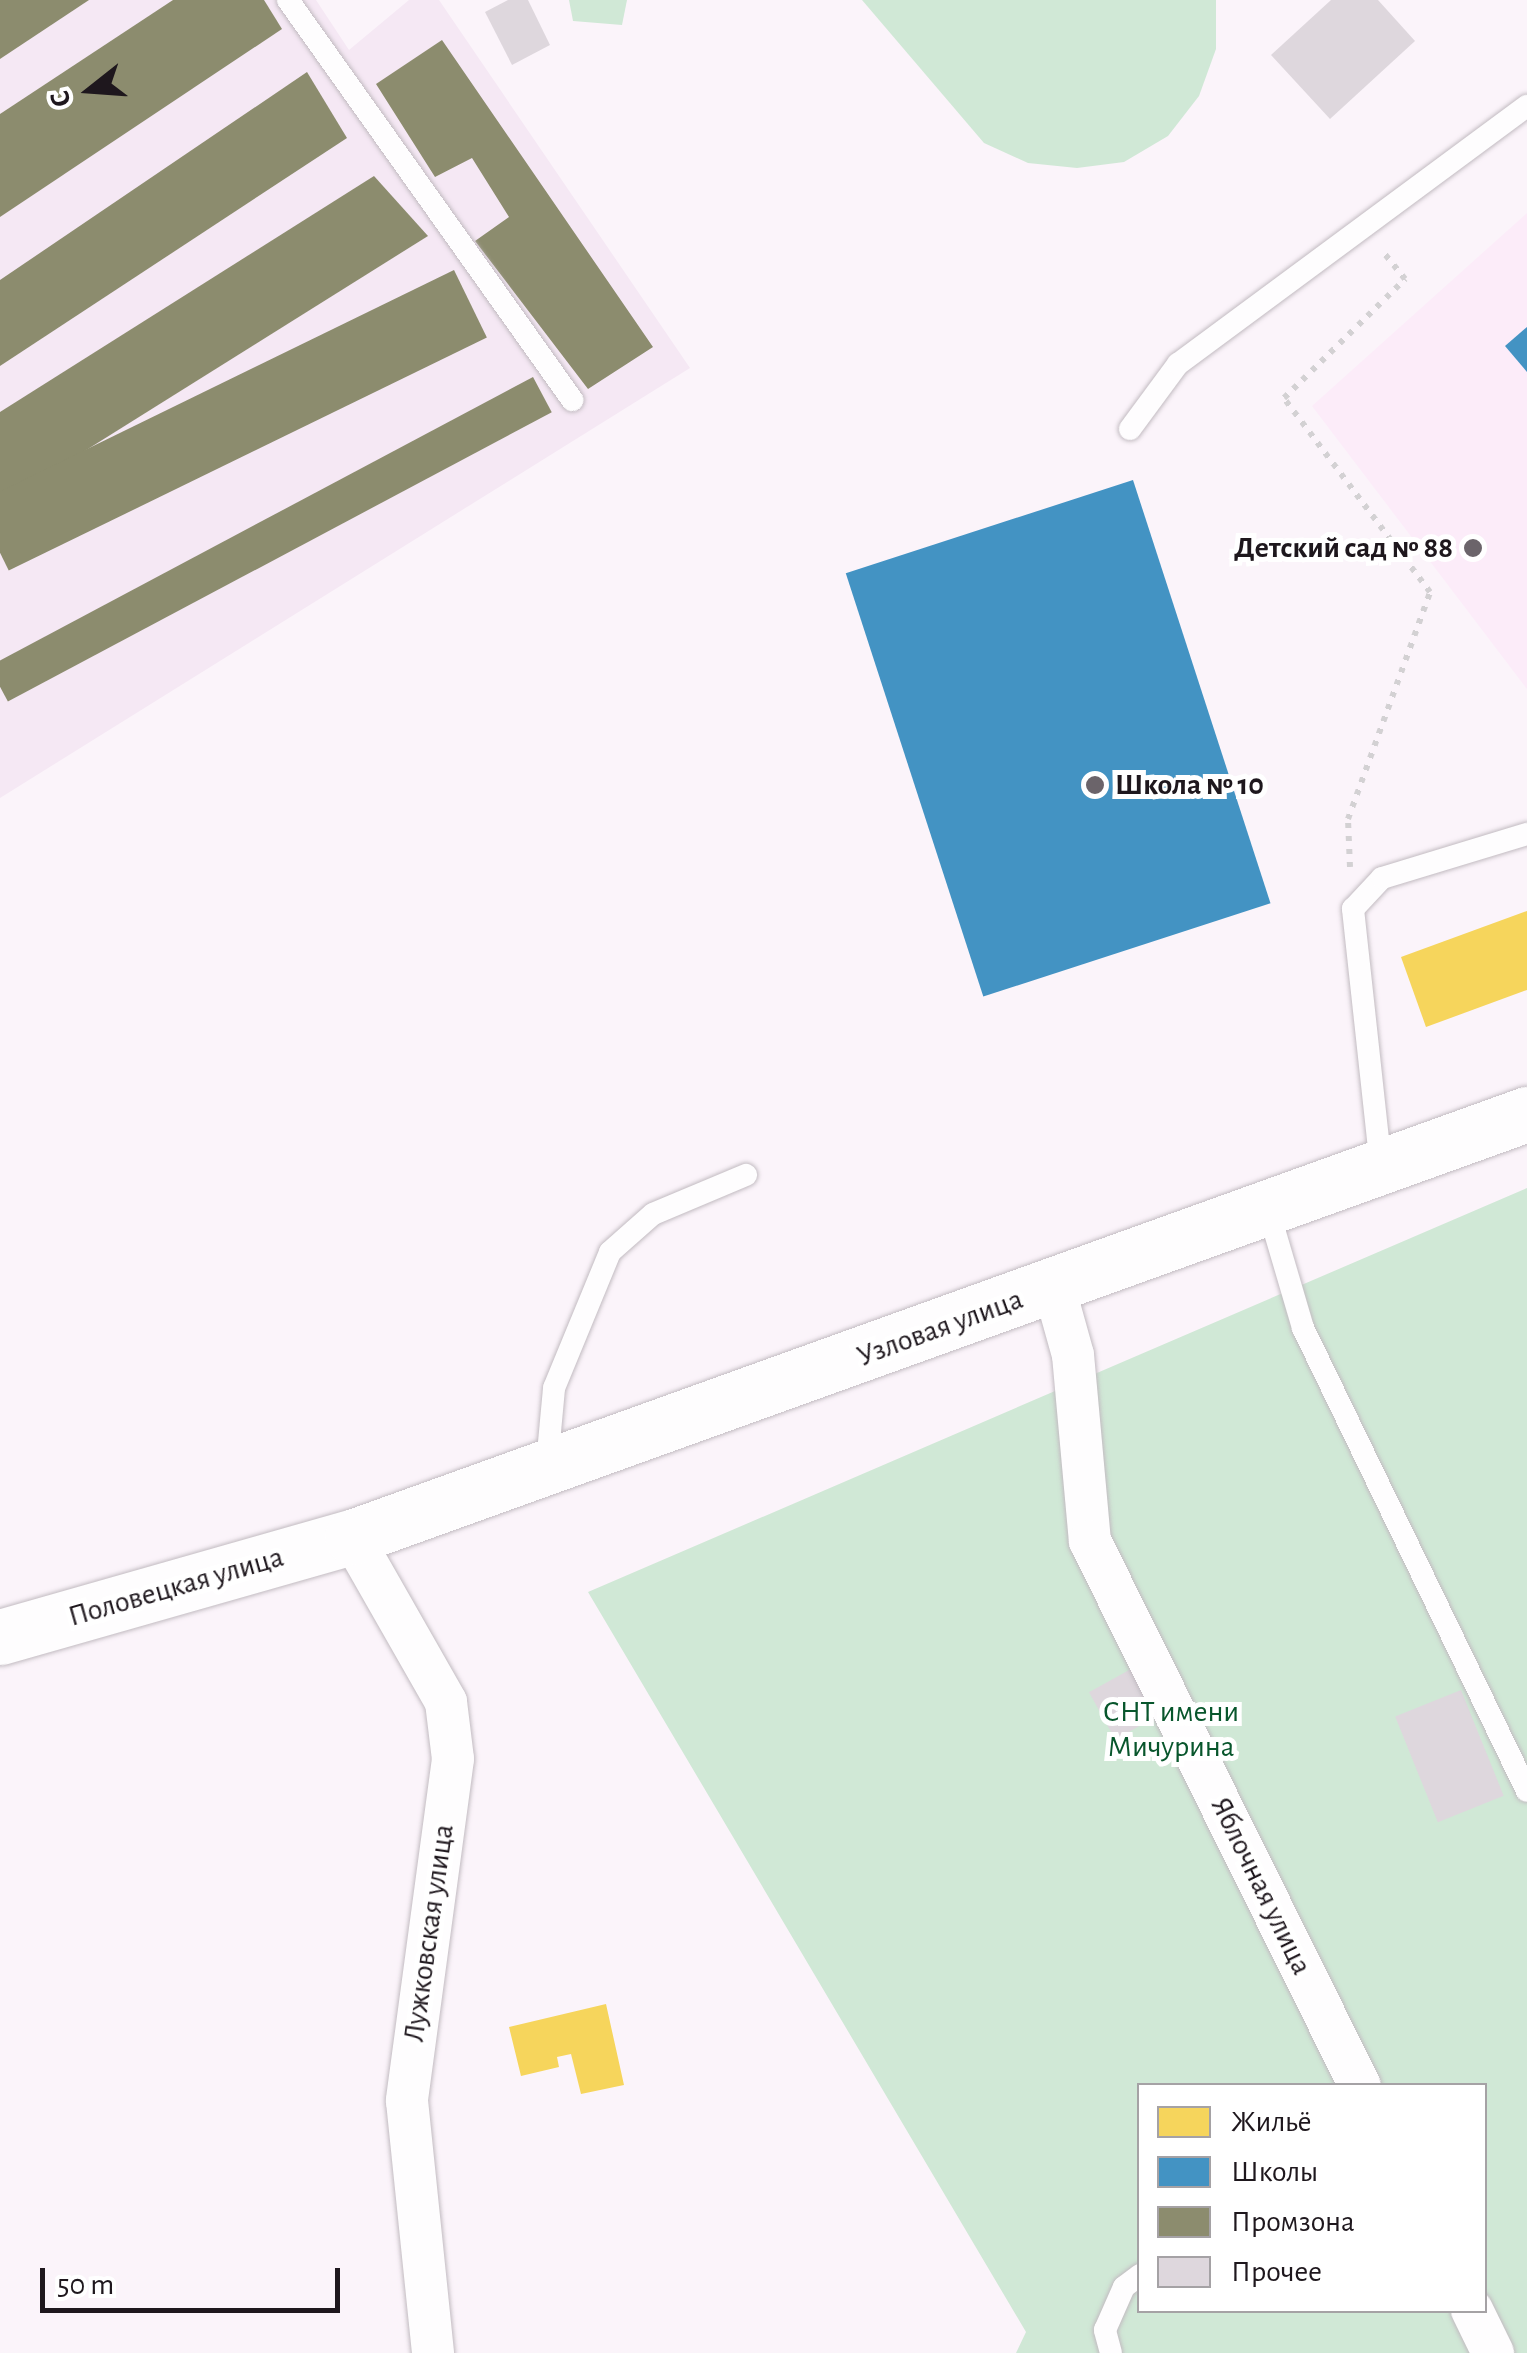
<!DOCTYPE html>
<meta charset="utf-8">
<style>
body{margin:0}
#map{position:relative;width:1527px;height:2353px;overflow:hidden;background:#fbf4fa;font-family:"Alegreya Sans",sans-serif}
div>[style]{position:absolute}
.built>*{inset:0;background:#fcecf9}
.industrial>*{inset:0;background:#f5e8f4}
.green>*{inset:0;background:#d0e8d6}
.homes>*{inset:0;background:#f6d55c}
.schools>*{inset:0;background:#4393c3;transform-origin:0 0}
.industry>*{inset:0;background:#8c8c6e;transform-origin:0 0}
.building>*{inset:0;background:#ded7dd;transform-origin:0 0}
.path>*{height:6px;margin-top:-3px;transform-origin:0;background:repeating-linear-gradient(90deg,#d3d1d3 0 5px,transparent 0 13px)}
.roads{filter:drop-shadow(0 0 2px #c2bbc1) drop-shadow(0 0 2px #c2bbc1)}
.lane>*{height:22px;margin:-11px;padding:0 11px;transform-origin:11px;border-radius:11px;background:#fefdfe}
.street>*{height:42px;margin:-21px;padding:0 21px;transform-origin:21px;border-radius:21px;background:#fefdfe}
.secondary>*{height:55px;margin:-27.5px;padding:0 27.5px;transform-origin:27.5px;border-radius:27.5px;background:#fefdfe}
.dots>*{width:28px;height:28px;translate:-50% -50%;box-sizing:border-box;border:5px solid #fff;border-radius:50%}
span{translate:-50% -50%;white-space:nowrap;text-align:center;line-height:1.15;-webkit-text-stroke:10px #fff;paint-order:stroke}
.poi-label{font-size:30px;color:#1e171d;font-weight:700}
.right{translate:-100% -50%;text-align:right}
.left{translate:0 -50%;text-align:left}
.street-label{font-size:30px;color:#1e171d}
.park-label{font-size:30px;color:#08562c}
.legend{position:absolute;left:1137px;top:2083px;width:350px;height:230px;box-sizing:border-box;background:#fff;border:2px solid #a5a2a5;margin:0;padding:12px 18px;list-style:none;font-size:30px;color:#1e171d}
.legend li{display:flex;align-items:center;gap:20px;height:50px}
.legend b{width:50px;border:2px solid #a5a2a5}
.north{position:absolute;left:40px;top:40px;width:100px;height:100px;-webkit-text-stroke:8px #fff;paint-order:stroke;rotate:253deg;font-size:28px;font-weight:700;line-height:40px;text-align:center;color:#1e171d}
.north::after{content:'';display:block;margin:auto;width:35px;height:45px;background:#1e171d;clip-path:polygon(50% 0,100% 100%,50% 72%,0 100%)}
.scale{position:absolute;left:40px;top:2268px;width:300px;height:45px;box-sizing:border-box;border:5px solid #1e171d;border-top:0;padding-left:12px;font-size:30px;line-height:35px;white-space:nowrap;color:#1e171d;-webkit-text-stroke:8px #fff;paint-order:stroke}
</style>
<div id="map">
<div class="built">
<i style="clip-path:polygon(1527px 213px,1527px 689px,1312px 406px)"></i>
</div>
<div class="industrial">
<i style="clip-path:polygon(0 0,316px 0,349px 50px,409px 0,439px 0,690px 368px,0 798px)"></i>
</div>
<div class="green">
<i style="clip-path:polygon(569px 0,627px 0,622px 25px,573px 21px)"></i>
<i style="clip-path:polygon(862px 0,1216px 0,1216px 49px,1199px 96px,1168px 136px,1124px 162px,1077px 168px,1028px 163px,984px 143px)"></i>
<i style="clip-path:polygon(evenodd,1527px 1188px,1527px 2353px,1016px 2353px,1026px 2332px,588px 1592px,1527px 1188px,1140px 2086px,1484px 2086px,1484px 2310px,1140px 2310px,1140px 2086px)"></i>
</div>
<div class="homes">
<i style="clip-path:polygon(1527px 911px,1527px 990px,1426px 1027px,1401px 957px)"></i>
<i style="clip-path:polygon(606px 2004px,624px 2085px,581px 2094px,571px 2054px,557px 2057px,559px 2067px,521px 2076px,509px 2027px)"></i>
</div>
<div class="schools">
<i style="clip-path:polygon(1527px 327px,1527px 372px,1505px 346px)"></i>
<i style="left:1133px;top:480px;width:445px;height:302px;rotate:72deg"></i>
</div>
<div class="industry">
<i style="clip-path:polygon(0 0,89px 0,0 59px)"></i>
<i style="clip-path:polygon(173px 0,264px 0,282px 29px,0 217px,0 114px)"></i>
<i style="clip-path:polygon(442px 40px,653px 347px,588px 389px,475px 241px,509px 217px,472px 158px,435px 177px,376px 84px)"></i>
<i style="clip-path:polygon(307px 72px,347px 138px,0 366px,0 280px)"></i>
<i style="clip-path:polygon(374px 176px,428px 236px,0 504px,0 412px)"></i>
<i style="left:454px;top:270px;width:75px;height:532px;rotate:64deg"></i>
<i style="left:533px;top:377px;width:40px;height:616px;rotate:62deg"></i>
</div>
<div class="building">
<i style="clip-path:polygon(508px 0,528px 0,550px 45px,512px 65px,485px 12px)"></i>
<i style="clip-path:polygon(1331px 0,1378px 0,1415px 41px,1330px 119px,1271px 55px)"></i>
<i style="left:1131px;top:1669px;width:54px;height:48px;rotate:61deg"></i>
<i style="left:1461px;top:1690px;width:114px;height:71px;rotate:68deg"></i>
</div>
<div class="path">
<i style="left:1350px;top:867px;width:48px;rotate:-92.4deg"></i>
<i style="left:1348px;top:819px;width:241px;rotate:-70.1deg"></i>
<i style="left:1430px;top:592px;width:243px;rotate:-127deg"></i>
<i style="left:1284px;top:398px;width:170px;rotate:-44.5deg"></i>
<i style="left:1405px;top:279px;width:35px;rotate:-129deg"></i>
</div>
<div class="roads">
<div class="lane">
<i style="left:288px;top:0;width:491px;rotate:54.6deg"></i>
<i style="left:1130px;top:429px;width:81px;rotate:-53.6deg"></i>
<i style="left:1178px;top:364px;width:434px;rotate:-36.5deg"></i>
<i style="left:1381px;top:1167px;width:260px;rotate:-96.2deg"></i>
<i style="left:1353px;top:909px;width:42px;rotate:-46.9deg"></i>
<i style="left:1382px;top:878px;width:152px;rotate:-16.9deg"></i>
<i style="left:1268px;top:1209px;width:124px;rotate:73.6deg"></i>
<i style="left:1303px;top:1328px;width:514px;rotate:64.18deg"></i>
<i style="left:547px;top:1464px;width:76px;rotate:-84.7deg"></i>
<i style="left:554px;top:1388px;width:147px;rotate:-67.6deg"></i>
<i style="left:610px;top:1252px;width:57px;rotate:-41.5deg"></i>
<i style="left:653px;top:1214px;width:101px;rotate:-22.8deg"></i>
<i style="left:1111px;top:2353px;width:24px;rotate:-105deg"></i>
<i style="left:1105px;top:2330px;width:47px;rotate:-66.2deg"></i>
<i style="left:1124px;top:2287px;width:20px;rotate:-37deg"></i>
</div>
<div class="street">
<i style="left:1054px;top:1287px;width:71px;rotate:74.4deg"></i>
<i style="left:1073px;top:1355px;width:187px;rotate:84.8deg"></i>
<i style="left:1090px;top:1541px;width:608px;rotate:63.65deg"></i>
<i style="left:352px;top:1537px;width:190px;rotate:60.3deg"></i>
<i style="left:446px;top:1702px;width:57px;rotate:83deg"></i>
<i style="left:453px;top:1759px;width:345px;rotate:97.7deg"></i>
<i style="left:407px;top:2101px;width:253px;rotate:84.1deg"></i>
<i style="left:1472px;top:2310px;width:48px;rotate:64deg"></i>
</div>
<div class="secondary">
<i style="left:0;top:1637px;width:366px;rotate:-15.9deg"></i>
<i style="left:352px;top:1537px;width:1249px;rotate:-19.8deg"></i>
</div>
</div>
<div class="dots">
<i style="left:1473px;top:548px;background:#6b646a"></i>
<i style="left:1095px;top:785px;background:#6b646a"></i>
</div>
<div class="poi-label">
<span class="right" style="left:1453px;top:548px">Детский сад № 88</span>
<span class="left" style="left:1115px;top:785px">Школа № 10</span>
</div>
<div class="street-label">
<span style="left:940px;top:1328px;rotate:-20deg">Узловая улица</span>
<span style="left:176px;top:1587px;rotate:-16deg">Половецкая улица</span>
<span style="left:1261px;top:1886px;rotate:64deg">Яблочная улица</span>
<span style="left:429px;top:1933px;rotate:-82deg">Лужковская улица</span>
</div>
<div class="park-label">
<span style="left:1171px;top:1729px">СНТ имени<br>Мичурина</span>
</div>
<ul class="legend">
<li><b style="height:28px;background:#f6d55c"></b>Жильё</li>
<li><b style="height:28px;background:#4393c3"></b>Школы</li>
<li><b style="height:28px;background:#8c8c6e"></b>Промзона</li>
<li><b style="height:28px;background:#ded7dd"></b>Прочее</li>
</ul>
<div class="north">С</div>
<div class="scale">50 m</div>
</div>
